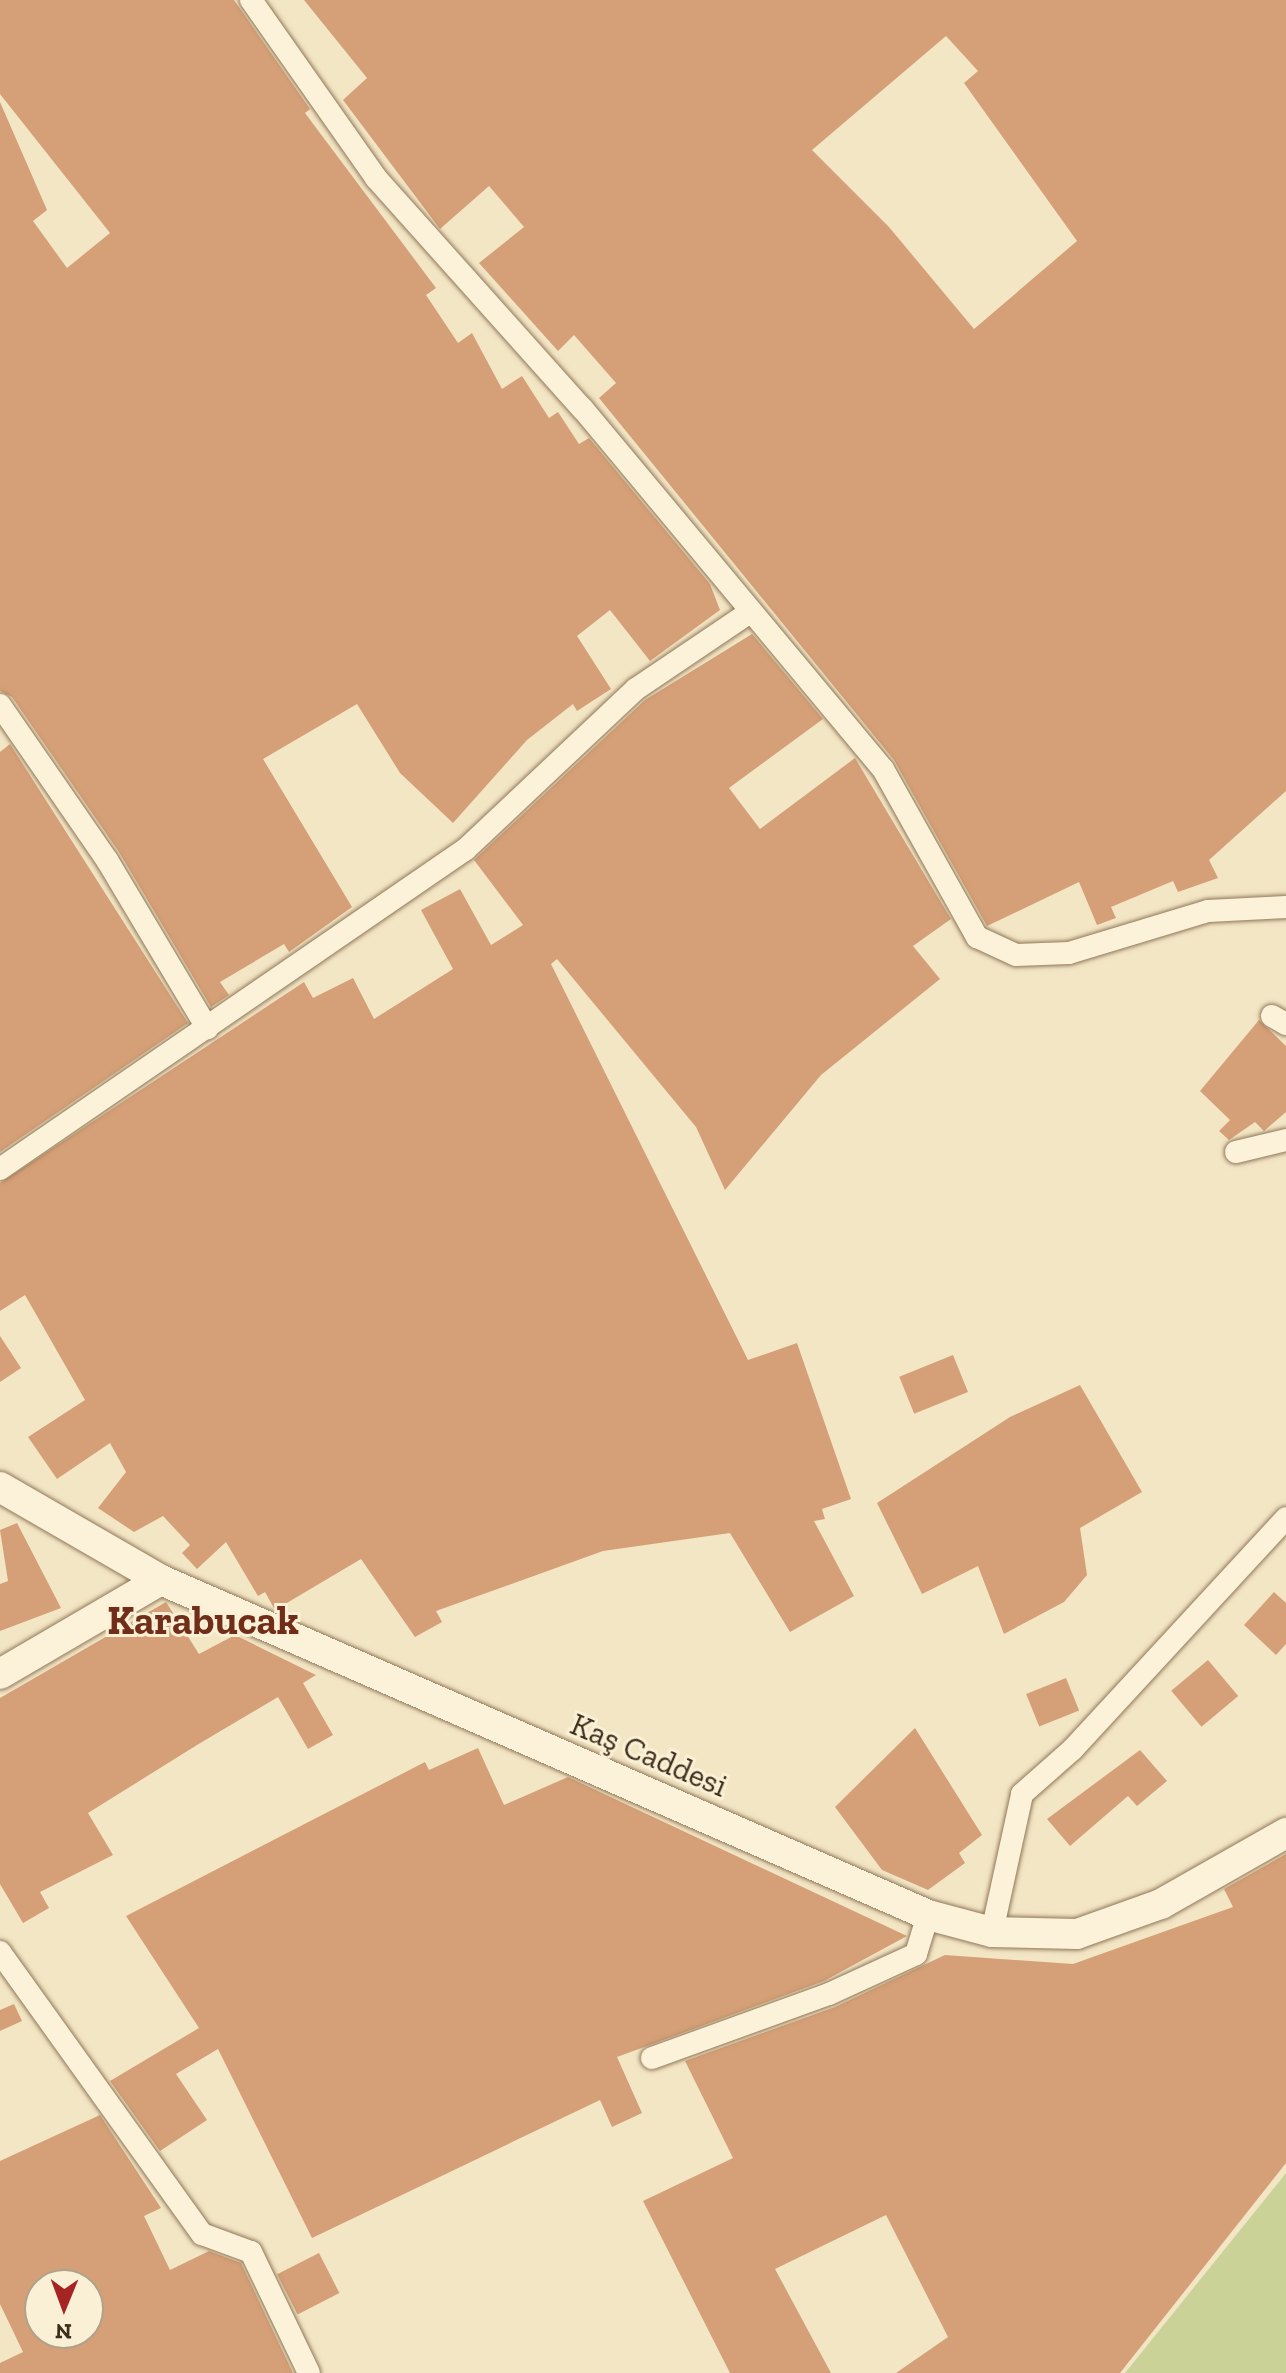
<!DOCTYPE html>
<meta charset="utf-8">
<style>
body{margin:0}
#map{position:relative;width:1286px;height:2373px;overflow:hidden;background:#f3e6c5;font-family:"Zilla Slab",serif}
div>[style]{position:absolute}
.green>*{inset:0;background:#cad297}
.building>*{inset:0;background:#d5a077;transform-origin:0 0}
.roads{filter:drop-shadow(0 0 2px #907758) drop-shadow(0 0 2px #907758)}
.street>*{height:22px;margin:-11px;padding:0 11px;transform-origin:11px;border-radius:11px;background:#fcf2d9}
.secondary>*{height:30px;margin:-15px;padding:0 15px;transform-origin:15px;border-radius:15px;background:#fcf2d9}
span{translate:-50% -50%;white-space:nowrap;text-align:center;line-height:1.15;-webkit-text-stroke:6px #f9f0d5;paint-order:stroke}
.street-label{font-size:32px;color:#3f2e1e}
.district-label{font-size:40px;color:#702d19;font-weight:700}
.north{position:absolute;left:24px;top:2269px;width:80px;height:80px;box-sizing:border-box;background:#f9f0d5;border:2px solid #afa28c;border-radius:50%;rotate:181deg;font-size:22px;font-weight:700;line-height:32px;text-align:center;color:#3f2e1e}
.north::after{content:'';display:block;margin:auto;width:28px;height:36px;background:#a62422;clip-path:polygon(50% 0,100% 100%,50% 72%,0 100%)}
</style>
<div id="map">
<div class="green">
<i style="clip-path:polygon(1286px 2173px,1286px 2373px,1125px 2373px)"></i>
</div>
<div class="building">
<i style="clip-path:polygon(0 0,234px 0,310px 109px,305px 113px,436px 288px,426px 295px,458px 343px,472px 333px,502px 389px,522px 376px,549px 418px,558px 412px,579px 444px,589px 438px,710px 584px,720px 610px,650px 661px,610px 610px,577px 636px,611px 689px,577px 711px,573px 704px,527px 740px,453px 823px,400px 773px,357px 704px,263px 759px,352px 907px,289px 952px,284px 944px,220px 982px,229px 995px,211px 1007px,119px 852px,12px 697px,0 691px,0 102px,47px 210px,33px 221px,67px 268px,110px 233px,0 94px)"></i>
<i style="clip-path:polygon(evenodd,304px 0,1286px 0,1286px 791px,1209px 860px,1218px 878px,1178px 892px,1173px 881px,1111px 907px,1116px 918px,1097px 925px,1079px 882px,987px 926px,894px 760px,599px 398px,616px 383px,574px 335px,558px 351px,479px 263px,524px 227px,489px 186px,440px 229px,343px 100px,367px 78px,304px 0,946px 36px,978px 71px,964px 83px,1077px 241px,974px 329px,889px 227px,812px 150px,946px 36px)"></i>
<i style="clip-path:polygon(752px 634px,823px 719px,729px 788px,760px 829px,855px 758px,951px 919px,913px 946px,940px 979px,821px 1075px,725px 1190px,696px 1127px,557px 959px,551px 964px,748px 1360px,797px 1343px,851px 1499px,822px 1509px,825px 1519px,814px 1521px,854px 1596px,790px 1632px,730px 1533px,603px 1551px,436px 1611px,442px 1622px,415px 1637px,361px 1559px,275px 1610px,265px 1592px,258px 1596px,226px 1542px,197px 1569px,182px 1553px,190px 1545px,163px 1516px,134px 1532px,98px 1508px,126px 1472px,110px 1443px,57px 1479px,28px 1437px,85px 1400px,25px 1295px,0 1311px,0 1183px,304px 982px,313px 998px,353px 978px,374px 1019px,453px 969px,421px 910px,460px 889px,491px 945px,523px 925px,474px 860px,645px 700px)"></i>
<i style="clip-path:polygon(10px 744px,188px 1023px,0 1152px,0 752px)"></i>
<i style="clip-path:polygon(1259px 1020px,1286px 1046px,1286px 1112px,1264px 1131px,1255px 1122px,1229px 1140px,1219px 1131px,1230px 1120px,1200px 1091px)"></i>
<i style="clip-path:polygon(0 1336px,21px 1368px,0 1382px)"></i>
<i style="left:953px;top:1355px;width:40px;height:58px;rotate:68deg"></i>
<i style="clip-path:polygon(1080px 1385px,1142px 1492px,1080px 1528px,1087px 1575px,1064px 1602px,1004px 1634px,978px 1566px,922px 1594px,877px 1503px,1010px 1417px)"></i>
<i style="clip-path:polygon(17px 1523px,61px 1608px,0 1631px,0 1584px,8px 1581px,0 1530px)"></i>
<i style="clip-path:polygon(1274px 1592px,1286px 1603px,1286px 1644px,1276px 1655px,1244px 1625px)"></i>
<i style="clip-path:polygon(166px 1602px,199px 1654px,235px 1635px,316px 1675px,303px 1683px,333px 1735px,308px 1749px,278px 1697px,197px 1745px,88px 1813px,113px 1855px,40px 1892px,49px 1908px,23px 1923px,0 1884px,0 1698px)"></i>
<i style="left:1208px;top:1660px;width:47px;height:48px;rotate:50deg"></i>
<i style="left:1066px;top:1678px;width:35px;height:43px;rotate:68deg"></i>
<i style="clip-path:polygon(915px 1728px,982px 1835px,959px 1853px,965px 1863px,928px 1890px,882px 1870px,835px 1807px)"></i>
<i style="clip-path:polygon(478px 1748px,504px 1805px,568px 1777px,907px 1936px,824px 1981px,617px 2057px,642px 2113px,612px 2127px,600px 2100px,312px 2238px,218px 2049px,176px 2074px,207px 2120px,160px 2151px,110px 2081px,199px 2028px,126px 1916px,425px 1762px,429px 1770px)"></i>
<i style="clip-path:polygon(1140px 1750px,1167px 1781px,1137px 1806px,1128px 1796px,1070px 1846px,1047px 1819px)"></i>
<i style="clip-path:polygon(1286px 1854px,1286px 2163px,1120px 2373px,896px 2373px,948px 2337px,886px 2215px,775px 2269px,831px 2373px,730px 2373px,643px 2201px,733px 2158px,685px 2061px,835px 2007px,945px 1955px,1073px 1964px,1233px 1907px,1224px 1889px)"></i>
<i style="clip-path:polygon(14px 2004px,22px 2021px,0 2031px,0 2010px)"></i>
<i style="clip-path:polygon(evenodd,100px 2115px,161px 2208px,144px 2216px,170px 2270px,209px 2251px,241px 2263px,293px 2373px,0 2373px,0 2363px,23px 2352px,0 2304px,0 2161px,100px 2115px,40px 2285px,88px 2285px,88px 2333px,40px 2333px,40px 2285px)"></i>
<i style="left:319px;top:2253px;width:45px;height:47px;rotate:63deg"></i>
</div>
<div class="roads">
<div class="street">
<i style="left:251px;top:0;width:218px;rotate:54.9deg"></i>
<i style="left:376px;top:178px;width:309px;rotate:48.2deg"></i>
<i style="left:582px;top:408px;width:470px;rotate:50.2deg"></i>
<i style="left:883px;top:769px;width:193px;rotate:60.8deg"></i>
<i style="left:977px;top:937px;width:43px;rotate:24.8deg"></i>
<i style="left:1016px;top:955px;width:53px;rotate:-2.2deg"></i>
<i style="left:1069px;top:953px;width:145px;rotate:-16.8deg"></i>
<i style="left:1208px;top:911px;width:78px;rotate:-2.9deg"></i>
<i style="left:0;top:705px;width:188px;rotate:55.4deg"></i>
<i style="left:107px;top:860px;width:196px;rotate:59.2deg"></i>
<i style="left:1272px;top:1016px;width:16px;rotate:30deg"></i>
<i style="left:1236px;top:1152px;width:51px;rotate:-13.5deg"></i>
<i style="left:0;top:1169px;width:565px;rotate:-34.48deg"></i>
<i style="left:466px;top:849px;width:233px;rotate:-43.3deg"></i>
<i style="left:636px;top:689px;width:134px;rotate:-34deg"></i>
<i style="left:992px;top:1932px;width:141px;rotate:-77.7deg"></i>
<i style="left:1022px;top:1794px;width:68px;rotate:-41.4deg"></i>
<i style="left:1073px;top:1749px;width:314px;rotate:-47.3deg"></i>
<i style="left:0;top:1952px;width:347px;rotate:54.4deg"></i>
<i style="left:202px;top:2234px;width:52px;rotate:20.2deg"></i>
<i style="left:251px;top:2252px;width:134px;rotate:64.4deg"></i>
<i style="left:652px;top:2058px;width:188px;rotate:-19.9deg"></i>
<i style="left:829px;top:1994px;width:96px;rotate:-24.7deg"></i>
<i style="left:916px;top:1954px;width:41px;rotate:-72.9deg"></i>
</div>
<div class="secondary">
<i style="left:0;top:1487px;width:186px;rotate:30deg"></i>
<i style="left:161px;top:1580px;width:837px;rotate:23.59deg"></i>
<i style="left:928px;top:1915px;width:66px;rotate:14.9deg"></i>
<i style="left:992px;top:1932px;width:85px;rotate:1.3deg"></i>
<i style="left:1077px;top:1934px;width:89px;rotate:-19.7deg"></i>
<i style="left:1161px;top:1904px;width:144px;rotate:-29.6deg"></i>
<i style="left:0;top:1674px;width:186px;rotate:-30.3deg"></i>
</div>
</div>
<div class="street-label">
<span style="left:649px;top:1755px;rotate:23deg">Kaş Caddesi</span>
</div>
<div class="district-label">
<span style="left:203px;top:1620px">Karabucak</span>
</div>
<div class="north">N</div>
</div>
